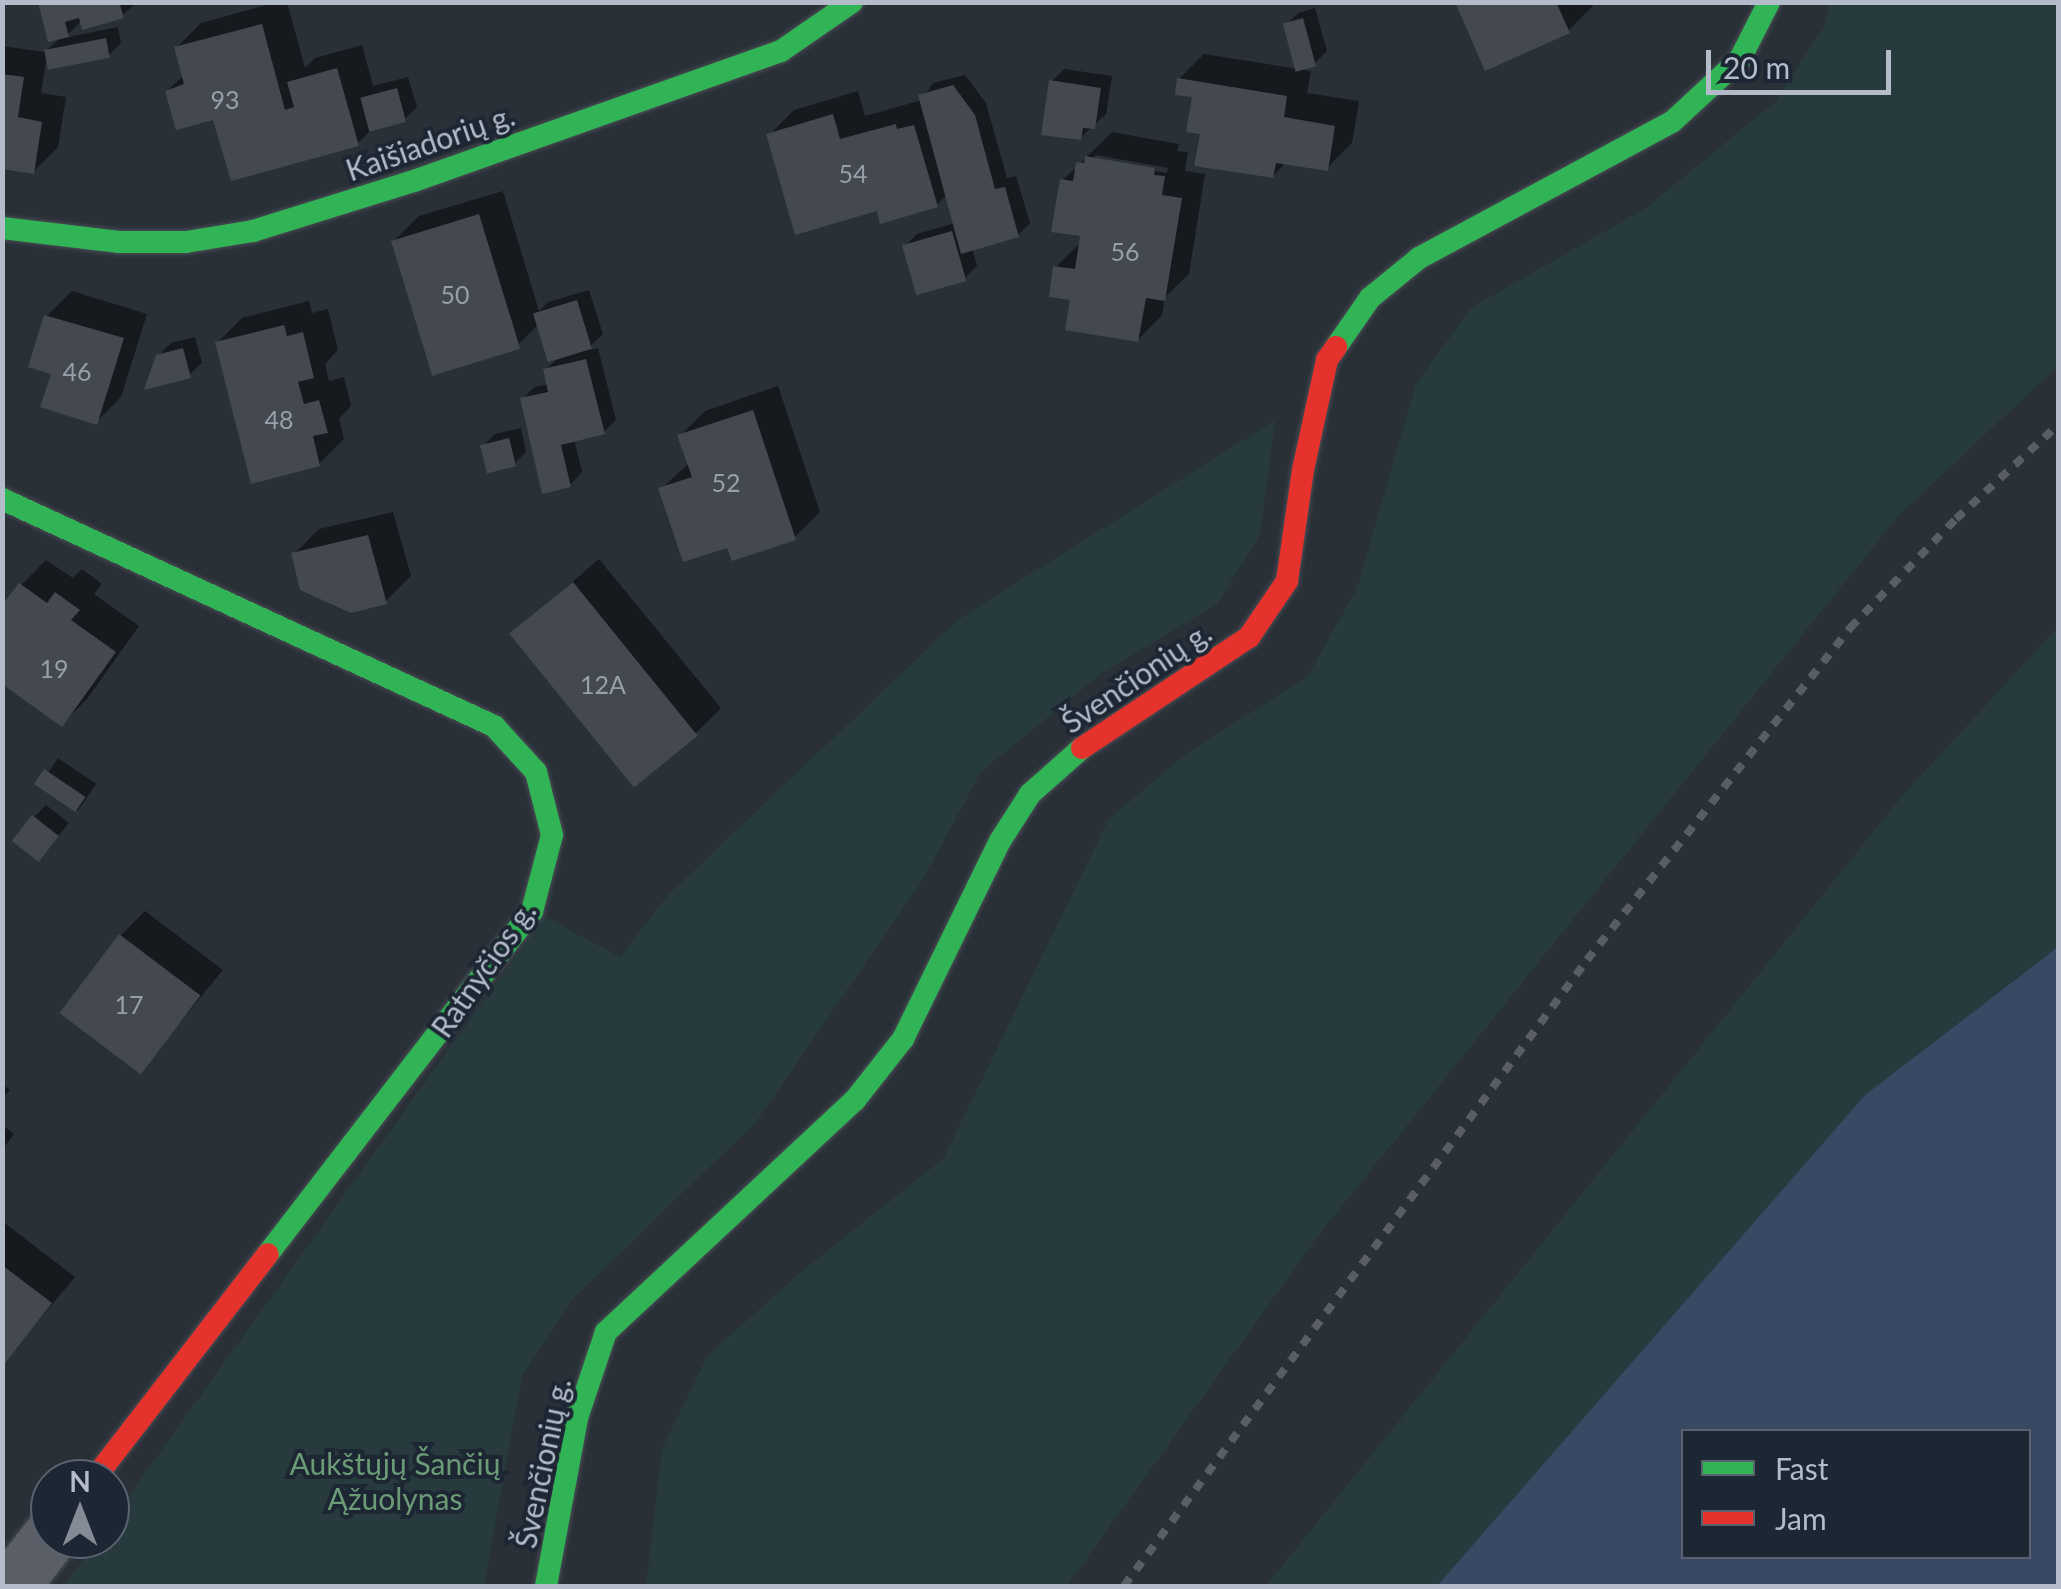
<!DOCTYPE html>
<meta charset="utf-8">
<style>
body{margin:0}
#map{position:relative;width:2061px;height:1589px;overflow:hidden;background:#2a3038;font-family:Lato,sans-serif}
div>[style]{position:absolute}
.green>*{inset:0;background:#273a3e}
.water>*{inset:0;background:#384963}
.shadow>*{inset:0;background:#0007;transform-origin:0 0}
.building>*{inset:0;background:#444950;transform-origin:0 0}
.roads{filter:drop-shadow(0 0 2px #484c53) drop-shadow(0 0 2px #484c53)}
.street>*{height:55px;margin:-27.5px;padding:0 27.5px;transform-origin:27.5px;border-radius:27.5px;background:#5a5e66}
.fast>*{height:22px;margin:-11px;padding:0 11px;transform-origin:11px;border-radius:11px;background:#30b455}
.jam>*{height:22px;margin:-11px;padding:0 11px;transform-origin:11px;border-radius:11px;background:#e5322d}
.rail>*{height:8px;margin-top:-4px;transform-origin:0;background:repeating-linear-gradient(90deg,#595d64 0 10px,transparent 0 20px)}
span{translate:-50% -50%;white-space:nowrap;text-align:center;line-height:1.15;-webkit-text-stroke:8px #1d2633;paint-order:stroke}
.number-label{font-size:25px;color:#989fab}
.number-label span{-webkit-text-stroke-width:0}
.street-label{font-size:30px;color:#b4bcc9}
.park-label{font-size:30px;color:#6b9a76}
.frame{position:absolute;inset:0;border:5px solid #b4bcc9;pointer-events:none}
.legend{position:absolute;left:1681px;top:1429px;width:350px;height:130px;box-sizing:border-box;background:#1d2633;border:2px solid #59626f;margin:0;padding:12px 18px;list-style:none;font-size:30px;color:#b4bcc9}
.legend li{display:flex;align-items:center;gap:20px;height:50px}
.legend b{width:50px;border:2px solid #59626f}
.north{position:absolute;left:30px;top:1459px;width:100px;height:100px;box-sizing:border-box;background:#1d2633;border:2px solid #59626f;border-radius:50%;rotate:0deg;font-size:28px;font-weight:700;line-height:40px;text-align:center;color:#b4bcc9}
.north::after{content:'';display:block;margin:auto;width:35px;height:45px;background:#848b96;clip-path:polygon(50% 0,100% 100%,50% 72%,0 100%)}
.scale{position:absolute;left:1706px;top:50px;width:185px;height:45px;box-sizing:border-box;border:5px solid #b4bcc9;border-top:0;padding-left:12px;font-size:30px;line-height:35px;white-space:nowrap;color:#b4bcc9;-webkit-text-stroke:8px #1d2633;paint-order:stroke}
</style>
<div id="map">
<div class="green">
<i style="clip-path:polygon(1830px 3px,2058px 3px,2058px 366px,1899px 515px,1318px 1236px,1067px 1586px,646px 1586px,662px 1449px,707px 1356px,802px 1271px,943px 1159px,1109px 819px,1186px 754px,1308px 676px,1357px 588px,1416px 384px,1471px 308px,1646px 208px,1775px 102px,1825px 25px)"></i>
<i style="clip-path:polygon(1275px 420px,1260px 535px,1217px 604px,1102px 673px,981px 772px,922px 881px,756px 1122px,573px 1299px,522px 1376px,484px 1586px,64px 1586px,98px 1539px,110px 1539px,110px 1522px,544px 916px,620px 957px,668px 895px,959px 619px)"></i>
<i style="clip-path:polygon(2058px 627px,2058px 947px,1865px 1095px,1437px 1586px,1266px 1586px,1903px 795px)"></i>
</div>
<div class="water">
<i style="clip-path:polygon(evenodd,2058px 947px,2058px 1586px,1437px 1586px,1865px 1095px,2058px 947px,1684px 1432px,2028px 1432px,2028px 1556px,1684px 1556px,1684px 1432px)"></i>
</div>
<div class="shadow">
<i style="clip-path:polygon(40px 2px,136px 2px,122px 16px,82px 20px,64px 38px,118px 27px,121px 43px,109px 55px,47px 56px,41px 93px,66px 97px,58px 147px,33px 172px,2px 167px,2px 46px,45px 52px,62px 36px)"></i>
<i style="clip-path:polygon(277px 2px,287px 2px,305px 68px,315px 58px,362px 45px,373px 86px,408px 77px,417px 107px,405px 119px,374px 127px,357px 144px,215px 116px,167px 91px,184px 75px,176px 48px,201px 23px)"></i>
<i style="clip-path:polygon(1457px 2px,1592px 2px,1593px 6px,1568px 31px)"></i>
<i style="clip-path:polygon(1315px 8px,1327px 51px,1314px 64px,1286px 25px,1298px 13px)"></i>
<i style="clip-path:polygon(1204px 54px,1311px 71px,1307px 93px,1359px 101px,1352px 143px,1327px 168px,1286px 162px,1273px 176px,1203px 132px,1195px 95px,1179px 79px)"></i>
<i style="clip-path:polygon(1064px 69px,1112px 76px,1106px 114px,1080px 138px,1052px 81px)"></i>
<i style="clip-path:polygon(965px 75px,986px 103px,1007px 178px,1016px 176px,1030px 223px,1018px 235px,972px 248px,977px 266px,965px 278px,905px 246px,917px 234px,955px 223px,947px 194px,937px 205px,878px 208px,769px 135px,794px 110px,858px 91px,865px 116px,922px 100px,933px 83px)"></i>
<i style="clip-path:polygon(evenodd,1112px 132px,1179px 144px,1177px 151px,1188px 152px,1185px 171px,1205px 174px,1189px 274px,1165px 297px,1162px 315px,1138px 340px,1073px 298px,1056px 267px,1082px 241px,1062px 181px,1112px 132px,1096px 155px,1168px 168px,1167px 173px,1092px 159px,1096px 155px)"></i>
<i style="clip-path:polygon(503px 191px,539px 311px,548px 302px,589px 290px,603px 334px,585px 351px,598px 348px,616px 420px,604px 432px,574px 439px,582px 472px,570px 485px,522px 399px,535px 387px,549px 384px,546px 370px,561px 354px,539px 324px,517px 346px,394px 241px,419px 216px)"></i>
<i style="clip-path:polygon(72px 291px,147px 314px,121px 397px,96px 422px,47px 316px)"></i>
<i style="clip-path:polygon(309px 301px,312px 313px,328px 309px,338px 350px,325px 364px,329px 381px,344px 377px,351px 406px,339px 419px,344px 439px,319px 464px,217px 343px,242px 318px)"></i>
<i style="clip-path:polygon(195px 337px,202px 363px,189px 375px,158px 356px,171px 343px)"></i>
<i style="clip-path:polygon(778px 386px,820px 512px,795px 537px,729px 545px,661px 489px,689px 463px,680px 436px,705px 411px)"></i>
<i style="clip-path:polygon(521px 428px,526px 452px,514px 464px,483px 446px,495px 434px)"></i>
<i style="clip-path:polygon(393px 512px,411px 576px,386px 601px,294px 554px,319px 529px)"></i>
<i style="clip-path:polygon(599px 559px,721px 708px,696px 733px,512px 634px)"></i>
<i style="clip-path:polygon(46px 560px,73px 578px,82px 569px,102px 584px,94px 594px,139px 626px,87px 699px,62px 724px,21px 585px)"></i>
<i style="left:58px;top:758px;width:46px;height:33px;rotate:34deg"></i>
<i style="clip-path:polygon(46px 805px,69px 823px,39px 859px,34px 817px)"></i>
<i style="clip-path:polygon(145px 911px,223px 970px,139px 1072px,121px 935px)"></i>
<i style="clip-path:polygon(2px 1084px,10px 1090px,2px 1099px)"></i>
<i style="clip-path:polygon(2px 1125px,14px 1134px,2px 1150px)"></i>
<i style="clip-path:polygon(2px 1221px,75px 1277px,2px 1364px)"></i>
</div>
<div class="building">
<i style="clip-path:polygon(38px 2px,119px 2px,124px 18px,82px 30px,79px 18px,65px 22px,69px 37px,48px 42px)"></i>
<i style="clip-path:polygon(1455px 2px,1556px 2px,1570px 33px,1485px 71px)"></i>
<i style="left:1303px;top:18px;width:50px;height:21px;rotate:75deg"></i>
<i style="clip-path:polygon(262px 24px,285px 110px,294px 107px,287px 82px,337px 68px,359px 146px,231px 181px,213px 120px,176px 130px,165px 91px,184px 84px,174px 47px)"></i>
<i style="left:106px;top:38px;width:20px;height:63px;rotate:79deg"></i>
<i style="clip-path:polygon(2px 74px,24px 77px,18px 117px,42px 122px,34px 174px,2px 169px)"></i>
<i style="clip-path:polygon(1177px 78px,1287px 96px,1284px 117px,1335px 126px,1328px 171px,1276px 163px,1273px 178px,1194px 166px,1200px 134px,1186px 132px,1192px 97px,1175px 95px)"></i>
<i style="clip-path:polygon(1049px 80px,1101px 88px,1095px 129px,1083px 128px,1081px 140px,1041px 135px)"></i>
<i style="clip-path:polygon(953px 85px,975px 115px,995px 189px,1005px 187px,1019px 237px,961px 254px,918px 95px)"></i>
<i style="left:397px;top:88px;width:35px;height:38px;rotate:75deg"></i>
<i style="clip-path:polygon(833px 114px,840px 139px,896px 124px,897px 129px,914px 125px,938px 207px,880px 224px,877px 211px,795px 235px,766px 134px)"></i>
<i style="clip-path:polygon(1085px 156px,1155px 168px,1154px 175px,1165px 176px,1162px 195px,1182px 198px,1165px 301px,1146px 298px,1138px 342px,1065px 330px,1070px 300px,1049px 297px,1053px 266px,1075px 269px,1080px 236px,1051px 232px,1060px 179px,1073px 181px,1076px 162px,1084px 163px)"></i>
<i style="left:479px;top:214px;width:141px;height:92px;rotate:73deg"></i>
<i style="left:952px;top:231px;width:52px;height:52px;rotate:74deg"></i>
<i style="left:577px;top:300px;width:51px;height:46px;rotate:73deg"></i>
<i style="clip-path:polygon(44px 315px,124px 338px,97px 425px,40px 407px,51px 374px,28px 367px)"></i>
<i style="clip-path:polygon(284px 325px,287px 336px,303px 332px,314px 378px,298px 382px,304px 404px,319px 400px,328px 433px,313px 436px,320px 466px,251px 484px,215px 342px)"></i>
<i style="clip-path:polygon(183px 348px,191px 378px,144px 390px,156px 355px)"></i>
<i style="clip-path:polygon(586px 359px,605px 434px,561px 445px,571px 487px,542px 494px,520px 398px,548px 392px,543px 369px)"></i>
<i style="clip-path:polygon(753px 410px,796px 540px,732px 561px,727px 548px,683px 562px,658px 488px,692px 477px,677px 435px)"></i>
<i style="left:509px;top:438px;width:29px;height:30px;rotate:76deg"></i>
<i style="clip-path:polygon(368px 535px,387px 604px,351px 613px,300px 590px,291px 553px)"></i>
<i style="left:573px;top:582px;width:198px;height:82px;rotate:51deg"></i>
<i style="clip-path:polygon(19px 583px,47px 603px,55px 592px,80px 610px,71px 620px,116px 652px,62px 727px,2px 684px,2px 605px)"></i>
<i style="left:44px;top:769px;width:50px;height:18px;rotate:34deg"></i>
<i style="left:32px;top:815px;width:34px;height:33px;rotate:38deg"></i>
<i style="left:119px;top:934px;width:102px;height:99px;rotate:37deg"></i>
<i style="clip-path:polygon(2px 1265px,52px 1303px,2px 1367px)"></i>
</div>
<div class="roads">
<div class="street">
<i style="left:11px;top:1586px;width:63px;rotate:-52deg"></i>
</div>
<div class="fast">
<i style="left:2px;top:228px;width:118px;rotate:6.8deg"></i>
<i style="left:119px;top:242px;width:67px"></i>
<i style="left:186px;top:242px;width:68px;rotate:-9.3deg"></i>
<i style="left:253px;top:231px;width:169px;rotate:-17.3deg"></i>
<i style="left:414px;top:181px;width:389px;rotate:-19.5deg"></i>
<i style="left:781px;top:51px;width:86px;rotate:-34.6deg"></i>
<i style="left:1336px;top:347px;width:60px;rotate:-55.2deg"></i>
<i style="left:1370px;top:298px;width:63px;rotate:-39.2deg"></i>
<i style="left:1419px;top:258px;width:287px;rotate:-28.3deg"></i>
<i style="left:1672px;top:122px;width:93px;rotate:-42.8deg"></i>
<i style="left:1740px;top:59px;width:64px;rotate:-63deg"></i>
<i style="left:2px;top:499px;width:542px;rotate:24.77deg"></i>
<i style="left:494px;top:726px;width:62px;rotate:47.6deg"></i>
<i style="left:536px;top:772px;width:65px;rotate:75.7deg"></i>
<i style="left:552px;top:835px;width:79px;rotate:104.7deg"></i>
<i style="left:532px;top:911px;width:433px;rotate:127.6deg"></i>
<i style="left:546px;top:1586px;width:171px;rotate:-79.5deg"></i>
<i style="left:577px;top:1418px;width:91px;rotate:-71.4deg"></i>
<i style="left:606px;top:1332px;width:340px;rotate:-43deg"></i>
<i style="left:855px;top:1100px;width:78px;rotate:-51.8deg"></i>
<i style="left:903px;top:1039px;width:220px;rotate:-63.9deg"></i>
<i style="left:1000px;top:841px;width:56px;rotate:-57.4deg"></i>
<i style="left:1030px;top:794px;width:69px;rotate:-41.5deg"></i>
</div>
<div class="jam">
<i style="left:1082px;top:748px;width:201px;rotate:-33.6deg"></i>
<i style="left:1249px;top:637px;width:68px;rotate:-55.8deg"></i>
<i style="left:1287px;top:581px;width:112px;rotate:-81.8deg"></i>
<i style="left:1303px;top:470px;width:113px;rotate:-77.7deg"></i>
<i style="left:1327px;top:360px;width:16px;rotate:-55deg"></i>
<i style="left:94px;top:1479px;width:284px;rotate:-52.3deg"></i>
</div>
</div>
<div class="rail">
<i style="left:1124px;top:1586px;width:779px;rotate:-53.51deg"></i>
<i style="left:1587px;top:960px;width:424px;rotate:-51.6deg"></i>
<i style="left:1850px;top:628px;width:152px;rotate:-45.8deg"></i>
<i style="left:1956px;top:519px;width:139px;rotate:-42.7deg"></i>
</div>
<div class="number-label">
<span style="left:225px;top:99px">93</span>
<span style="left:853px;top:173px">54</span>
<span style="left:1125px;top:251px">56</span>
<span style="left:455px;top:294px">50</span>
<span style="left:77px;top:371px">46</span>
<span style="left:279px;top:419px">48</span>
<span style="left:726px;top:482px">52</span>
<span style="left:54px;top:668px">19</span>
<span style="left:603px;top:684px">12A</span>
<span style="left:129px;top:1004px">17</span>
</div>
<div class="street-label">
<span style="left:430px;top:142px;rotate:-19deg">Kaišiadorių g.</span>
<span style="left:1136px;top:677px;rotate:-34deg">Švenčionių g.</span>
<span style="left:483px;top:969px;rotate:-55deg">Ratnyčios g.</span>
<span style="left:542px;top:1463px;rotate:-78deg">Švenčionių g.</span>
</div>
<div class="park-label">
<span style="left:395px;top:1480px">Aukštųjų Šančių<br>Ąžuolynas</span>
</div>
<div class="frame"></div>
<ul class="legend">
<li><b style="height:12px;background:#30b455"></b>Fast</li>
<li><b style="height:12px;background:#e5322d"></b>Jam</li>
</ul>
<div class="north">N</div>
<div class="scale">20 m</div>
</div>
